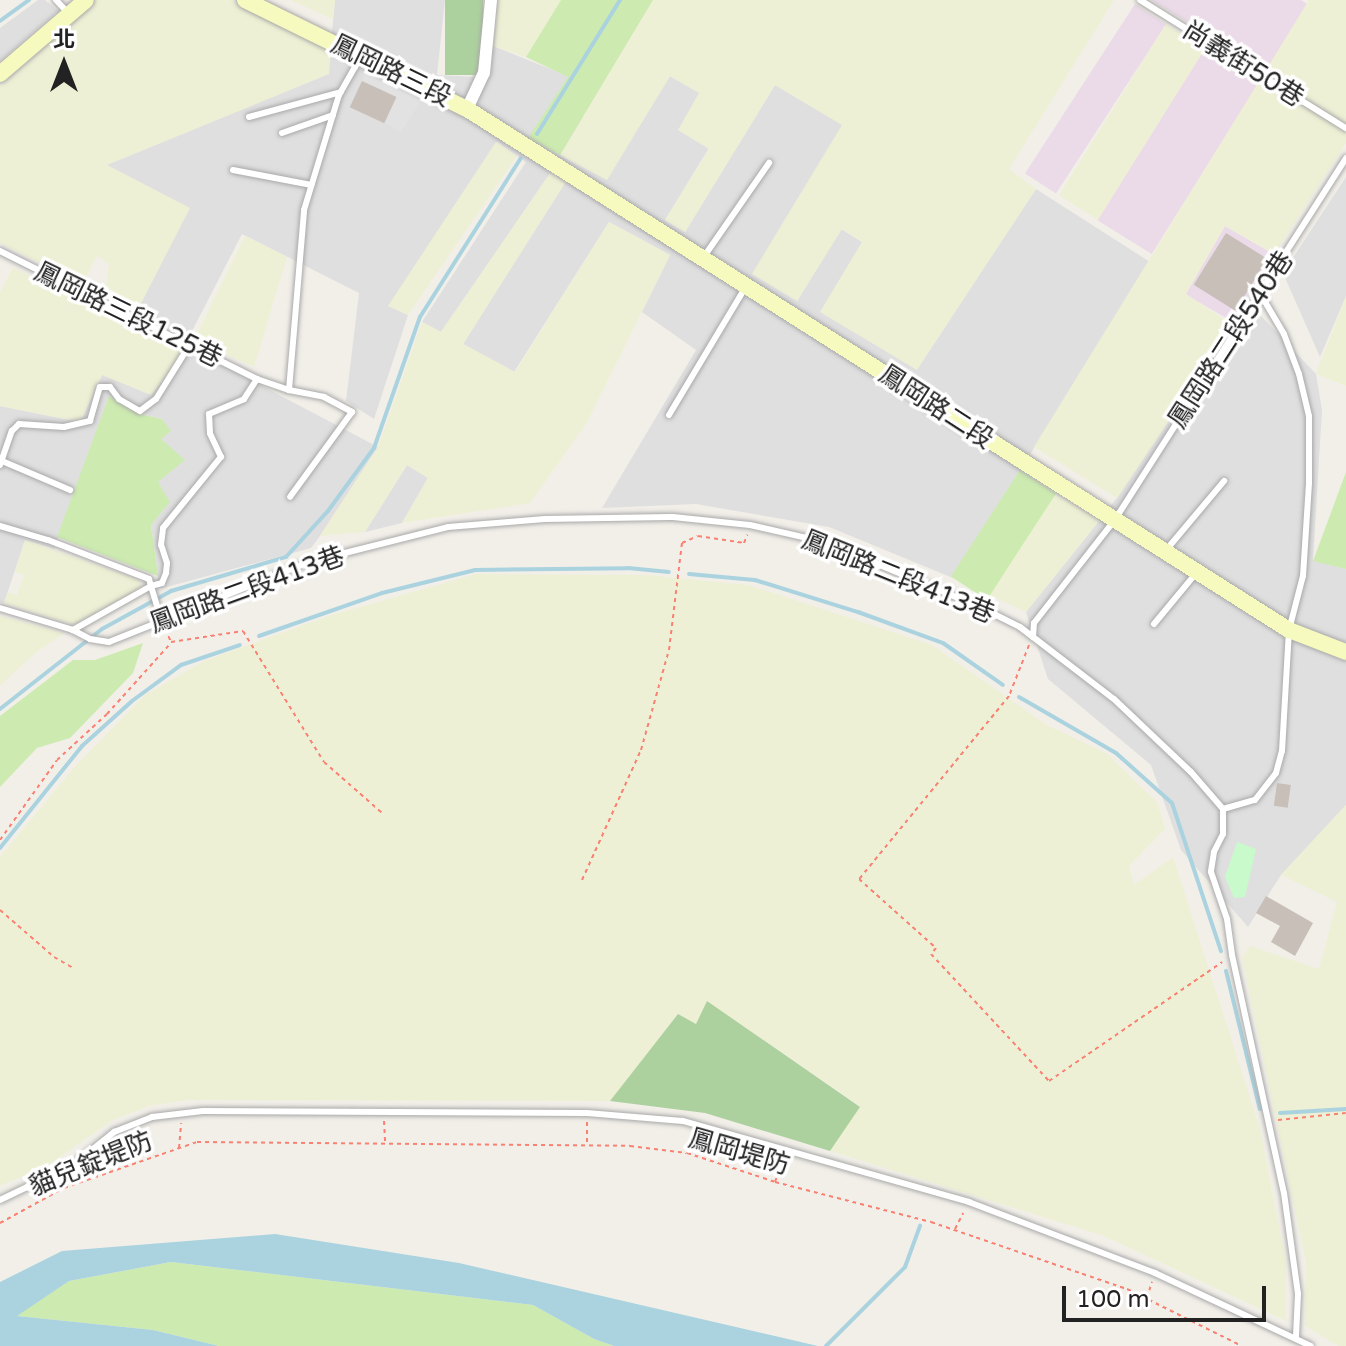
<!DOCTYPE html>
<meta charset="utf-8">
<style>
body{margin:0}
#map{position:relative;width:1346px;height:1346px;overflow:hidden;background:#f2efe9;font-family:"Varela Round","Noto Sans TC",sans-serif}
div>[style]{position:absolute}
.residential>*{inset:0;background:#e0dfdf}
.industrial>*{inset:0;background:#ebdbe8;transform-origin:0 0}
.farmland>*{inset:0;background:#eef0d5;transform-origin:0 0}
.grass>*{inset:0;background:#cdebb0;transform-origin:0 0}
.forest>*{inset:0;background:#add19e;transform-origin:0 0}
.park>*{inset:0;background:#c8facc}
.parking>*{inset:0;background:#e2e2e2}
.water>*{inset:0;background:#aad3df}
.stream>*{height:4px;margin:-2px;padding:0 2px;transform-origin:2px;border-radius:2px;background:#aad3df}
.building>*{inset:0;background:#c7bfb8;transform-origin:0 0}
.path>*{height:2px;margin-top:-1px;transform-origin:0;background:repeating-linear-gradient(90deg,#fa8072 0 4px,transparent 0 8px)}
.roads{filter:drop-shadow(0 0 2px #a9a9a9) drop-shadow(0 0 2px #a9a9a9)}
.lane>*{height:6px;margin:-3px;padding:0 3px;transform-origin:3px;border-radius:3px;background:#fff}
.street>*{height:12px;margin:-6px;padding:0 6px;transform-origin:6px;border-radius:6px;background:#fff}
.secondary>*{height:16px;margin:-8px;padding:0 8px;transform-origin:8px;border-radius:8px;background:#f7fabf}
span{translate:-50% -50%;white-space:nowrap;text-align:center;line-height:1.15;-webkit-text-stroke:7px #fff;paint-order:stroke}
.street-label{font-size:26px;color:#222}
.north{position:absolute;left:24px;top:24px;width:80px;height:80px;-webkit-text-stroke:6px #fff;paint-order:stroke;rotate:0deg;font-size:22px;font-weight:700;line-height:32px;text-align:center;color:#222}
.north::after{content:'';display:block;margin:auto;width:28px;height:36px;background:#222;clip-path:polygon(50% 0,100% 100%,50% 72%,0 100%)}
.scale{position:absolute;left:1062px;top:1286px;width:204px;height:36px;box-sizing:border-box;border:4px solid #222;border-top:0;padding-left:10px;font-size:24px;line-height:28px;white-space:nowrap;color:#222;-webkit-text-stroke:6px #fff;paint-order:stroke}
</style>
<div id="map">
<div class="residential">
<i style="clip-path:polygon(38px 0,45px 0,58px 11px,0 61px,0 28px)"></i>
<i style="clip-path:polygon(335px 0,445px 0,437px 75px,477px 77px,493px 46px,568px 76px,606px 180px,670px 76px,700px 93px,709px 148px,665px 220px,685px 232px,775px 85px,843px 125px,797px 301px,841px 229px,862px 242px,916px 369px,1036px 189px,1150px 262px,953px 578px,829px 527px,696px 504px,602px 508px,696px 350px,642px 312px,670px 255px,609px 222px,514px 372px,463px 344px,566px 181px,551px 172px,441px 332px,422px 322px,526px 162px,497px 142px,389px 306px,408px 315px,374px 419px,346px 401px,359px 293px,242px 234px,189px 337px,137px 311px,189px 208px,106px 165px,328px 74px)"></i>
<i style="clip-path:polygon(1346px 177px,1346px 296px,1320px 357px,1283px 273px)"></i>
<i style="clip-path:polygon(1248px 302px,1316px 374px,1322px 410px,1313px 560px,1346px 569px,1346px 805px,1281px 875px,1248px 927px,1181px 850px,1151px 765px,1048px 679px,1026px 612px,1117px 498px)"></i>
<i style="clip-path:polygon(190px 348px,378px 447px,320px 536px,311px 548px,163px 588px,156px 586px,158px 576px,151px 525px,162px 419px,140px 414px,109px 396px,54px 549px,25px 540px,4px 603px,0 602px,0 406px,80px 422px,102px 375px)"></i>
<i style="clip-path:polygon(407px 465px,428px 478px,402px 523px,365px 532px)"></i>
</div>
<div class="industrial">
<i style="clip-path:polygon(1151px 0,1301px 0,1307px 4px,1268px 71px)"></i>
<i style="left:1135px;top:4px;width:37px;height:202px;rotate:33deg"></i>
<i style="left:1205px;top:48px;width:64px;height:203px;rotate:32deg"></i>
<i style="left:1225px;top:226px;width:56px;height:79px;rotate:30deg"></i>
</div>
<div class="farmland">
<i style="clip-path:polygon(95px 0,233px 0,331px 47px,329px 74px,107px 165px,190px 208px,137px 311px,105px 295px,109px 264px,97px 256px,82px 284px,0 243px,0 86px)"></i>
<i style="clip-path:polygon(290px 0,335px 0,333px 19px)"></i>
<i style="clip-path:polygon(497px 0,561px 0,526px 57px,493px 46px)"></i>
<i style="clip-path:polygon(653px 0,1114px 0,1009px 169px,1036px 189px,917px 370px,820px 312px,862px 242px,842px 229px,797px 301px,752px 274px,842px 125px,775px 85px,685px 232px,665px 220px,709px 149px,678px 130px,699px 93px,670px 76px,607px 180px,560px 155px)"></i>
<i style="clip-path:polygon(1309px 0,1346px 0,1346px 143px,1274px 254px,1225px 226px,1186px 294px,1233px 325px,1117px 498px,1034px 447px)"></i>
<i style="left:1166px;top:24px;width:46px;height:202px;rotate:32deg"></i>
<i style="clip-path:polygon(496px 142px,517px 156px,408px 315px,388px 306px)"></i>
<i style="clip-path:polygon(551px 172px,567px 180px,463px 344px,515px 372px,609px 222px,670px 255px,586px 424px,530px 503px,402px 523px,428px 478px,407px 465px,365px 532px,320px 536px,378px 447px,422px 322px,441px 332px)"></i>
<i style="clip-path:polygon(245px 236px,287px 257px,254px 367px,194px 340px)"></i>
<i style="clip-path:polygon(13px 268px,187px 351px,151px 395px,102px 375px,80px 422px,0 406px,0 292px)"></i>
<i style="clip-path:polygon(1346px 296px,1346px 386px,1316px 374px)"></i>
<i style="clip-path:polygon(1056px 493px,1100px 520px,1026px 612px,989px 595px)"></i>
<i style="clip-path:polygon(25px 540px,140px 580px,141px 588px,74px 625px,4px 603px,8px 592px,17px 595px,24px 575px,15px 572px)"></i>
<i style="clip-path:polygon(476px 574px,647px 575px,749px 585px,932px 645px,1047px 725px,1106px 753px,1157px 802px,1165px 829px,1129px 866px,1134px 885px,1173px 857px,1260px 1129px,1286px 1263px,1286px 1321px,1104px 1236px,830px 1151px,860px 1106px,707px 1001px,696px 1025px,678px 1014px,610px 1101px,187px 1100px,149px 1106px,113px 1120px,47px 1166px,0 1186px,0 857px,77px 764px,145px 695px,206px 660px,332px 615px)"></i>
<i style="clip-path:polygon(0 616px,64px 633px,34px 654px,0 686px)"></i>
<i style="clip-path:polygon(1346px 805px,1346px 1346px,1338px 1346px,1305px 1326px,1306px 1263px,1242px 957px,1250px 946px,1319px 969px,1337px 902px,1281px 875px)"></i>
</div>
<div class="grass">
<i style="clip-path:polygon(561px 0,653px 0,560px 155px,528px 138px,568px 77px,526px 57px)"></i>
<i style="clip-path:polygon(109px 396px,140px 414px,162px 419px,171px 431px,161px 439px,185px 460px,158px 482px,170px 502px,151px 525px,158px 576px,57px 537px)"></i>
<i style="left:1020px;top:470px;width:43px;height:127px;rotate:33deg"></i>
<i style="clip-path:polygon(1346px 472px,1346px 569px,1313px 561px)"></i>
<i style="clip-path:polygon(143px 643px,133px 673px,70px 738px,37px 748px,0 787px,0 716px,73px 660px,95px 660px)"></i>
<i style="clip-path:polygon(171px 1262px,533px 1305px,594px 1339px,614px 1346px,219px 1346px,153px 1330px,16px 1316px,69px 1281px)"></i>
</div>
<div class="forest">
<i style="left:445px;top:0;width:38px;height:75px"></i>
<i style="clip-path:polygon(707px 1001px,860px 1107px,830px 1151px,705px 1113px,610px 1101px,678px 1014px,696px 1024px)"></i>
</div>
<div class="park">
<i style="clip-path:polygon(1237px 842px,1256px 849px,1245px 897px,1234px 898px,1225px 877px)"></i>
</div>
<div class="parking">
<i style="clip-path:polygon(364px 74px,421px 101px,401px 132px,385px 123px,396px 97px,362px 81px)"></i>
</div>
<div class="water">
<i style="clip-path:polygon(275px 1234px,459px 1263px,818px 1346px,614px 1346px,594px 1339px,533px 1305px,171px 1262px,69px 1281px,17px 1316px,153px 1330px,219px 1346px,0 1346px,0 1282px,62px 1251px)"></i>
</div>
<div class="stream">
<i style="left:0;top:21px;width:36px;rotate:-36deg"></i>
<i style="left:537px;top:134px;width:158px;rotate:-58.2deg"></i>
<i style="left:689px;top:574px;width:66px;rotate:5.2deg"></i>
<i style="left:755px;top:580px;width:108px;rotate:17.3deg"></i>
<i style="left:858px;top:612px;width:90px;rotate:20deg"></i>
<i style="left:943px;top:643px;width:73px;rotate:35deg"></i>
<i style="left:259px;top:636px;width:130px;rotate:-19.3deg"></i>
<i style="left:382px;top:593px;width:96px;rotate:-13.9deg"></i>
<i style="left:475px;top:570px;width:153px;rotate:-0.7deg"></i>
<i style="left:628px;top:568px;width:41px;rotate:5.6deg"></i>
<i style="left:1019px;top:697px;width:112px;rotate:30deg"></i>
<i style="left:1116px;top:753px;width:75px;rotate:41.8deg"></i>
<i style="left:1172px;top:803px;width:156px;rotate:71.7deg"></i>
<i style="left:0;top:709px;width:130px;rotate:-38.1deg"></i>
<i style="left:102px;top:629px;width:79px;rotate:-28.8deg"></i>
<i style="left:171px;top:591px;width:120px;rotate:-16.5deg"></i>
<i style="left:286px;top:557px;width:62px;rotate:-47.6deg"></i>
<i style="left:328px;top:511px;width:78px;rotate:-53.9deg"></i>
<i style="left:374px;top:448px;width:139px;rotate:-70.7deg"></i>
<i style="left:420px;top:317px;width:188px;rotate:-57.6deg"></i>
<i style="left:0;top:848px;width:131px;rotate:-51.2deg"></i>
<i style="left:82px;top:746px;width:67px;rotate:-42deg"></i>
<i style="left:132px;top:701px;width:61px;rotate:-36.3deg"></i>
<i style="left:181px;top:665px;width:62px;rotate:-18.7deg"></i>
<i style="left:1226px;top:971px;width:142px;rotate:76.2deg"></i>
<i style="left:1280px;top:1113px;width:66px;rotate:-3.5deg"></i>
<i style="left:826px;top:1346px;width:112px;rotate:-45deg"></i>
<i style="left:905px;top:1267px;width:44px;rotate:-69.9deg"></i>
</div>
<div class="building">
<i style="left:362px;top:81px;width:38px;height:29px;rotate:25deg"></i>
<i style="left:1226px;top:233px;width:49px;height:61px;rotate:32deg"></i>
<i style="left:1277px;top:783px;width:14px;height:23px;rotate:8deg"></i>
<i style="clip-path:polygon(1266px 896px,1313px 923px,1295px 956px,1271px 942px,1280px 926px,1256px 913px)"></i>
</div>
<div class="path">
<i style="left:165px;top:629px;width:14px;rotate:65deg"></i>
<i style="left:171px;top:642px;width:73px;rotate:-8.7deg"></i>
<i style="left:243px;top:631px;width:154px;rotate:58.3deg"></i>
<i style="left:324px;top:762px;width:77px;rotate:41.3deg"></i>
<i style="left:1029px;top:645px;width:55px;rotate:111.4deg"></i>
<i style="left:1009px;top:696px;width:237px;rotate:129.3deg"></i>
<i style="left:859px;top:879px;width:103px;rotate:41.9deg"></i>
<i style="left:936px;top:948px;width:8px;rotate:130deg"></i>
<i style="left:931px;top:954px;width:173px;rotate:47.1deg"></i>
<i style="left:1049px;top:1081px;width:210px;rotate:-34.5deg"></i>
<i style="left:0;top:840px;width:98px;rotate:-54.5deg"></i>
<i style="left:57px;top:760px;width:68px;rotate:-42.6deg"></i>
<i style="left:107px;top:714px;width:96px;rotate:-48deg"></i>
<i style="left:582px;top:880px;width:143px;rotate:-65.6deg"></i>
<i style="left:641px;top:750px;width:104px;rotate:-74.4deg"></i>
<i style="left:669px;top:650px;width:108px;rotate:-83.1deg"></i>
<i style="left:682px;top:543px;width:17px;rotate:-24deg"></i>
<i style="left:698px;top:536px;width:47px;rotate:8.7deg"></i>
<i style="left:744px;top:543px;width:9px;rotate:-69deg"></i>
<i style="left:0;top:910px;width:72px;rotate:41deg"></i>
<i style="left:54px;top:957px;width:22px;rotate:30deg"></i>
<i style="left:1278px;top:1120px;width:68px;rotate:-5.9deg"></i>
<i style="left:384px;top:1121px;width:22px;rotate:87deg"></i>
<i style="left:587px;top:1122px;width:21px;rotate:90deg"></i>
<i style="left:179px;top:1148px;width:25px;rotate:-85deg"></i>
<i style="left:775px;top:1182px;width:21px;rotate:-71deg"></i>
<i style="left:0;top:1223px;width:73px;rotate:-28.7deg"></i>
<i style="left:64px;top:1188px;width:141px;rotate:-19.1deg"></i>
<i style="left:197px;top:1142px;width:433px;rotate:0.5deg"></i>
<i style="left:630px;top:1146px;width:57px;rotate:7deg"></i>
<i style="left:687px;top:1153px;width:93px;rotate:18.2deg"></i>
<i style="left:775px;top:1182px;width:161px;rotate:14.4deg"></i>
<i style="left:931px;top:1222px;width:207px;rotate:18.9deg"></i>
<i style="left:1127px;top:1289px;width:128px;rotate:26.4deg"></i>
<i style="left:955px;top:1229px;width:18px;rotate:-63deg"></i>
<i style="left:1147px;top:1298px;width:17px;rotate:-73deg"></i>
</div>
<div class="roads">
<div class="lane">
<i style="left:56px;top:0;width:19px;rotate:47deg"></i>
<i style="left:1140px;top:0;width:243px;rotate:31.9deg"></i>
<i style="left:249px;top:117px;width:95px;rotate:-15.2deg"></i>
<i style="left:282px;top:133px;width:54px;rotate:-19.4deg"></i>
<i style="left:233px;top:170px;width:80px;rotate:10.8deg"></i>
<i style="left:0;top:251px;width:287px;rotate:26.5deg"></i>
<i style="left:257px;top:379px;width:34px;rotate:19deg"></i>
<i style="left:289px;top:390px;width:181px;rotate:-85.2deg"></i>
<i style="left:304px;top:210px;width:120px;rotate:-73.1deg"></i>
<i style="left:339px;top:95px;width:43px;rotate:-60.4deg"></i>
<i style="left:703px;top:258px;width:116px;rotate:-55.2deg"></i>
<i style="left:289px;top:390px;width:36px;rotate:11deg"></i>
<i style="left:324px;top:397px;width:32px;rotate:28deg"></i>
<i style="left:352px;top:412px;width:105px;rotate:126.1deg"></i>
<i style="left:669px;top:415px;width:148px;rotate:-59.1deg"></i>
<i style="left:2px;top:461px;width:74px;rotate:23.1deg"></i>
<i style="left:0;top:465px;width:36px;rotate:-71deg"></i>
<i style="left:12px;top:431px;width:10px;rotate:-45deg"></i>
<i style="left:19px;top:424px;width:45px;rotate:3.8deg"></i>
<i style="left:64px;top:427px;width:27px;rotate:-13deg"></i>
<i style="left:90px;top:421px;width:35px;rotate:-74deg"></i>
<i style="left:100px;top:387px;width:10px"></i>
<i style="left:110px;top:387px;width:15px;rotate:53deg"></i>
<i style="left:119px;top:399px;width:24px;rotate:30deg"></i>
<i style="left:140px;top:411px;width:20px;rotate:-37deg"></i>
<i style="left:156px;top:399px;width:62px;rotate:-58.1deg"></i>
<i style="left:0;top:526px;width:50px;rotate:16.3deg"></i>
<i style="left:48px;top:540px;width:108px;rotate:21.1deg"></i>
<i style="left:149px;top:579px;width:7px;rotate:74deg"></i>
<i style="left:151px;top:586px;width:90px;rotate:150.6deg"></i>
<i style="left:1167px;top:549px;width:89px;rotate:-50deg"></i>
<i style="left:0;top:608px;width:76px;rotate:16.8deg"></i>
<i style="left:73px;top:630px;width:19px;rotate:28deg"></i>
<i style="left:90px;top:639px;width:19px;rotate:9deg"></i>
<i style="left:109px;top:642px;width:215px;rotate:-21.8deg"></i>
<i style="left:309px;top:562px;width:143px;rotate:-14.1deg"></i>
<i style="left:448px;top:527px;width:97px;rotate:-4.7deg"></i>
<i style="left:545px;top:519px;width:128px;rotate:-0.9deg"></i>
<i style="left:673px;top:517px;width:77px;rotate:5.9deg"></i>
<i style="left:750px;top:525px;width:77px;rotate:12.8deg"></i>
<i style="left:825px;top:542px;width:173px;rotate:22.8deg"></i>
<i style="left:984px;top:609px;width:40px;rotate:26.6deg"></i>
<i style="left:1020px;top:627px;width:118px;rotate:37.5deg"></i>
<i style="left:1114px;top:699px;width:106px;rotate:43.5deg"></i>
<i style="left:1191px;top:772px;width:49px;rotate:49.1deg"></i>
<i style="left:161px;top:619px;width:34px;rotate:-107deg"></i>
<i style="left:151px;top:586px;width:11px;rotate:-15deg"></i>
<i style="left:162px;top:583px;width:11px;rotate:-68deg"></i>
<i style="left:166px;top:573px;width:10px;rotate:-84deg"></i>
<i style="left:167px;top:563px;width:19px;rotate:-108deg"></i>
<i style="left:161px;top:545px;width:17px;rotate:-83deg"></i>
<i style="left:163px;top:528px;width:92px;rotate:-50.8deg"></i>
<i style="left:221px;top:457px;width:26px;rotate:-115deg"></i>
<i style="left:210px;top:433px;width:19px;rotate:-93deg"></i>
<i style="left:209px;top:414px;width:38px;rotate:-23deg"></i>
<i style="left:244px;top:399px;width:24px;rotate:-57deg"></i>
<i style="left:1154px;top:624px;width:67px;rotate:-50.4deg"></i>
<i style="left:1033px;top:637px;width:14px;rotate:-86deg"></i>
<i style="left:1034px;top:623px;width:130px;rotate:-51.9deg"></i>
<i style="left:1114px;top:521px;width:431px;rotate:-57.4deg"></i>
<i style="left:1223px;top:809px;width:33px;rotate:-16deg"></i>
<i style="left:1255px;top:800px;width:34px;rotate:-52deg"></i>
<i style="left:1276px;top:773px;width:23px;rotate:-75deg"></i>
<i style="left:1282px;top:751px;width:121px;rotate:-86.7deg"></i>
<i style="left:1289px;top:630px;width:56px;rotate:-75.5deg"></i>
<i style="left:1303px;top:576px;width:93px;rotate:-86.3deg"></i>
<i style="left:1309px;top:483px;width:67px;rotate:-90deg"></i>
<i style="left:1309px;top:416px;width:43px;rotate:-103.4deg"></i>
<i style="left:1299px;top:374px;width:43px;rotate:-110.6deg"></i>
<i style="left:1284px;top:334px;width:45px;rotate:-120.5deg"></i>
<i style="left:1223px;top:809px;width:25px;rotate:90deg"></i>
<i style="left:1223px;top:834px;width:20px;rotate:117deg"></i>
<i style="left:1214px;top:852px;width:20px;rotate:99deg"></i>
<i style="left:1211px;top:872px;width:50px;rotate:71.2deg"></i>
<i style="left:1227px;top:919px;width:36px;rotate:82deg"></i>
<i style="left:1232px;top:955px;width:244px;rotate:77.7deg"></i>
<i style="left:1284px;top:1193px;width:102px;rotate:82.1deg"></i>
<i style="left:1298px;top:1294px;width:43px;rotate:92.7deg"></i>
<i style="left:0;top:1200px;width:81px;rotate:-25.6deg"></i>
<i style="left:73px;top:1165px;width:53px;rotate:-38.8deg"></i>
<i style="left:114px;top:1132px;width:41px;rotate:-21.5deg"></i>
<i style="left:152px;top:1117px;width:51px;rotate:-6.7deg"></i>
<i style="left:203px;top:1111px;width:384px;rotate:0.3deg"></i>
<i style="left:587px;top:1113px;width:96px;rotate:4.8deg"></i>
<i style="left:683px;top:1121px;width:297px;rotate:15.8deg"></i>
<i style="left:969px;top:1202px;width:199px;rotate:20.9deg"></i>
<i style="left:1155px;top:1273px;width:172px;rotate:25.1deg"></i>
</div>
<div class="street">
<i style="left:467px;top:109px;width:40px;rotate:-65deg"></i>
<i style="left:484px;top:73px;width:73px;rotate:-84.5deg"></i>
</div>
<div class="secondary">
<i style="left:245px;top:0;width:247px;rotate:26.2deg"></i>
<i style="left:467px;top:109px;width:973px;rotate:32.37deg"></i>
<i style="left:1289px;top:630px;width:61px;rotate:21.1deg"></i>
<i style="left:0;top:74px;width:113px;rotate:-40.7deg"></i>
</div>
</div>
<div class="street-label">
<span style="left:1243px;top:64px;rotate:32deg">尚義街50巷</span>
<span style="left:391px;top:71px;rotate:26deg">鳳岡路三段</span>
<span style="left:128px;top:315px;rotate:26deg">鳳岡路三段125巷</span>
<span style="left:1231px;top:340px;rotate:-57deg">鳳岡路二段540巷</span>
<span style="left:936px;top:407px;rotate:33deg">鳳岡路二段</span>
<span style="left:898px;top:577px;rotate:22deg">鳳岡路二段413巷</span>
<span style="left:247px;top:590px;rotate:-20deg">鳳岡路二段413巷</span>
<span style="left:739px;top:1152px;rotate:16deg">鳳岡堤防</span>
<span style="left:91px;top:1164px;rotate:-22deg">貓兒錠堤防</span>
</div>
<div class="north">北</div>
<div class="scale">100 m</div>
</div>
